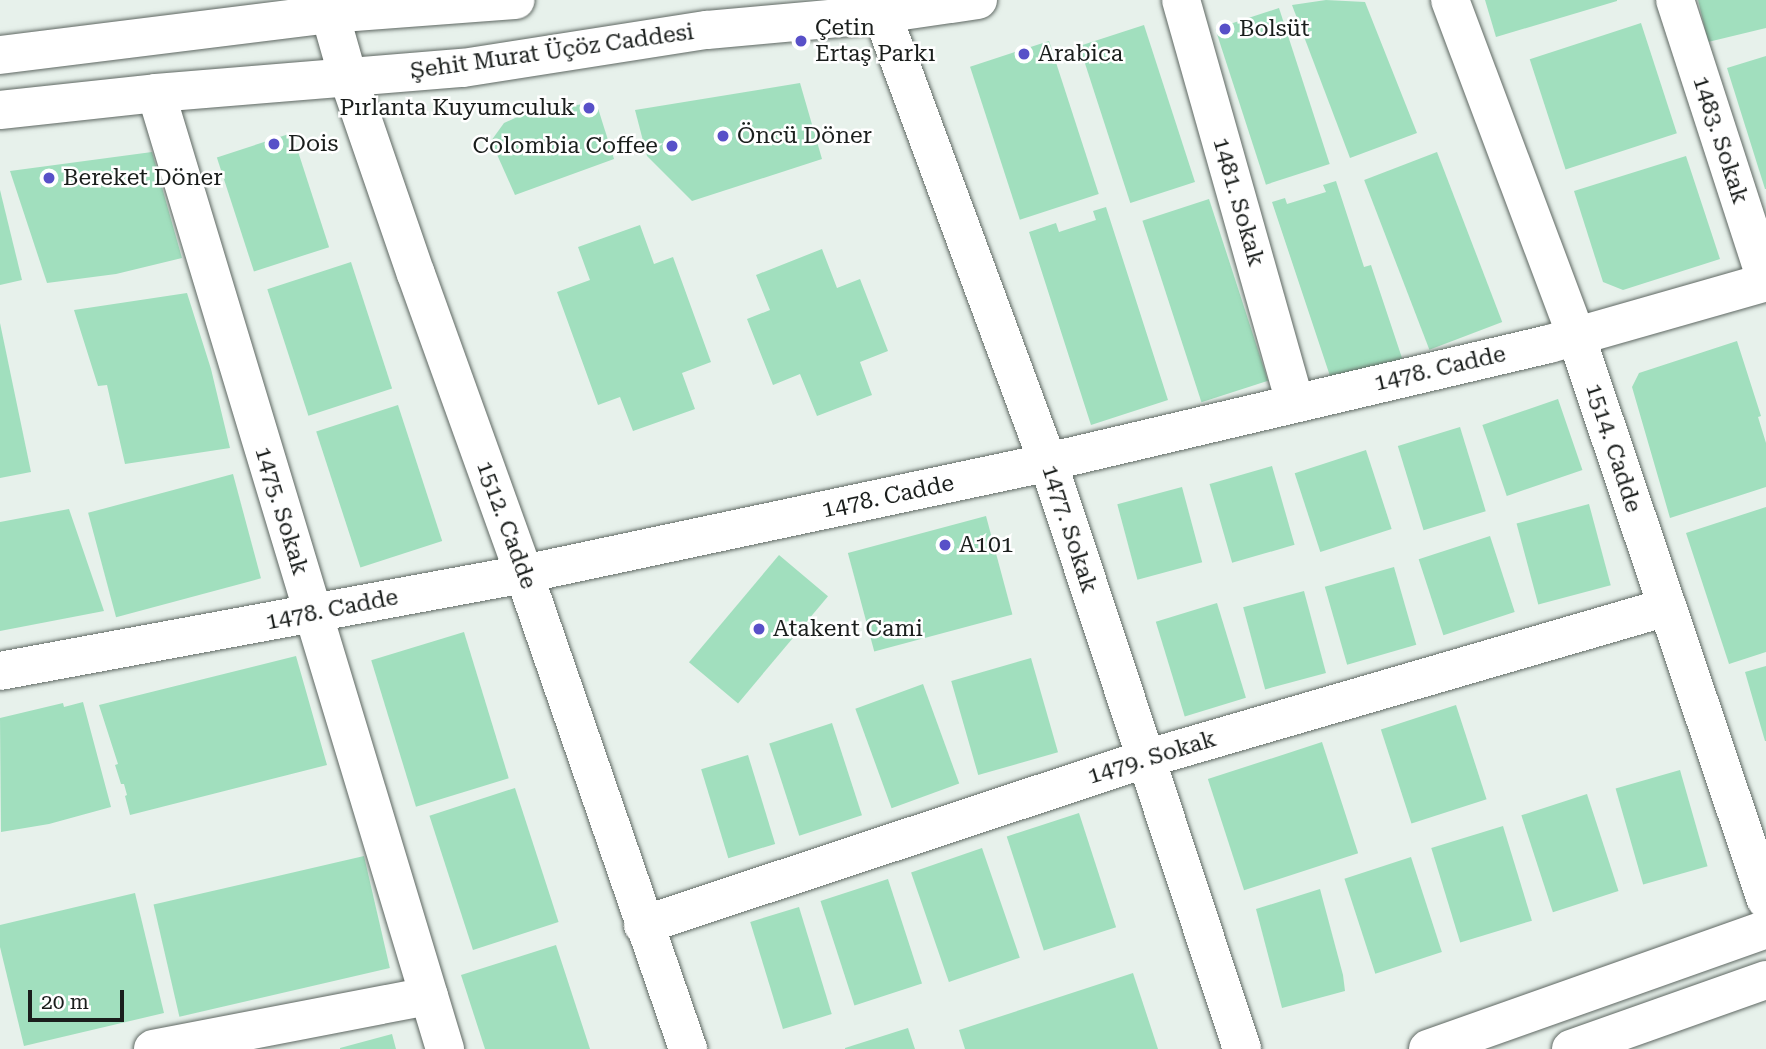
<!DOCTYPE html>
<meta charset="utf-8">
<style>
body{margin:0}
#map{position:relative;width:1766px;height:1049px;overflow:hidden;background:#e7f1eb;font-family:"Roboto Serif",serif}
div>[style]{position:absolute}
.building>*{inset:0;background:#a1dfbe;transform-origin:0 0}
.roads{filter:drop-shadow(0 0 2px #5f6863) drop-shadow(0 0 2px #5f6863)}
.minor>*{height:38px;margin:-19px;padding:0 19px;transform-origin:19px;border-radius:19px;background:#fff}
.major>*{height:38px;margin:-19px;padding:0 19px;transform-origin:19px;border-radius:19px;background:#fff}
.dots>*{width:19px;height:19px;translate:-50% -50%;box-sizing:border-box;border:4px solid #fff;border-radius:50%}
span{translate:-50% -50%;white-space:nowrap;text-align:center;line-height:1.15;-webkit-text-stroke:5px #fff;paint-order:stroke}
.poi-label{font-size:23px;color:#1a1e1c}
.left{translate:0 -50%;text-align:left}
.right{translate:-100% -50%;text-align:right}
.street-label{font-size:23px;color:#1a1e1c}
.scale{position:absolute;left:28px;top:990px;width:96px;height:32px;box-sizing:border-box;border:4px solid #1a1e1c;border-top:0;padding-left:9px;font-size:21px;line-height:24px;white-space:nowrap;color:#1a1e1c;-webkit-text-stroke:5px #fff;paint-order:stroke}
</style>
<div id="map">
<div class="building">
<i style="clip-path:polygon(1326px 0,1365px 2px,1417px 133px,1350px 158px,1292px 5px)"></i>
<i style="clip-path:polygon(1485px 0,1617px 0,1617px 1px,1496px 37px)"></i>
<i style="clip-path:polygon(1698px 0,1766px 0,1766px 28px,1708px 42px)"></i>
<i style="left:1279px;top:8px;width:164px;height:67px;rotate:72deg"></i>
<i style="left:1641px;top:23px;width:116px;height:117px;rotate:72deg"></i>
<i style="left:1144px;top:25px;width:165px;height:68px;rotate:72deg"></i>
<i style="left:1049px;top:41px;width:161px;height:83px;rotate:72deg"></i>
<i style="clip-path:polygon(1766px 56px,1766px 189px,1765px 189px,1727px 68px)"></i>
<i style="clip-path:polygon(800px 83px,822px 159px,692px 201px,647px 156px,635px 110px)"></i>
<i style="clip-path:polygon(596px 102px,614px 159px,515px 195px,491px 141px,504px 123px,526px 113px)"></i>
<i style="left:292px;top:133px;width:120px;height:79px;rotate:72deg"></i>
<i style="clip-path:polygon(152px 152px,182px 258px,116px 274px,47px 283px,10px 171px)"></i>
<i style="left:1437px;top:152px;width:182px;height:78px;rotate:69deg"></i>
<i style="clip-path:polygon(1686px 156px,1720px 259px,1623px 290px,1603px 282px,1574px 191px)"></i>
<i style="clip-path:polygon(1336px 181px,1364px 267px,1371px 265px,1403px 361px,1330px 376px,1272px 202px,1285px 198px,1287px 204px,1326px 192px,1323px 185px)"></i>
<i style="clip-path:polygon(0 190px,22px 280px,0 285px)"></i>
<i style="left:1209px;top:199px;width:191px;height:70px;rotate:72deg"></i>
<i style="clip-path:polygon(1106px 207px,1168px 400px,1091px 425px,1029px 232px,1056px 223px,1059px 232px,1096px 220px,1093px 211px)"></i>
<i style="clip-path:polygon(640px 225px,654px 264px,673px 257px,711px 362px,682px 373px,695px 409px,633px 431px,620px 397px,598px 405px,557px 292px,590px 280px,578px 247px)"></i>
<i style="clip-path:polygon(822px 249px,837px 288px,860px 279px,888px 351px,860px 362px,872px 395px,817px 416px,800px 374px,773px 385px,747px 319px,770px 310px,756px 275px)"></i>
<i style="left:351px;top:262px;width:133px;height:88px;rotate:72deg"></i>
<i style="clip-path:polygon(187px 293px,211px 369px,230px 448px,125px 464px,107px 385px,98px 386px,74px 310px)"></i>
<i style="clip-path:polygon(0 323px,31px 472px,0 478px)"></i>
<i style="clip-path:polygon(1737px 341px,1761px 416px,1758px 417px,1766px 443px,1766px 487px,1670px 518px,1632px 387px,1639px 373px)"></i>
<i style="left:1558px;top:399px;width:75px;height:80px;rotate:71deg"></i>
<i style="left:398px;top:405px;width:143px;height:86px;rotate:72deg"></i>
<i style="left:1460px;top:427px;width:88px;height:65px;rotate:73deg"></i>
<i style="left:1366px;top:450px;width:83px;height:75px;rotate:72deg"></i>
<i style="left:1272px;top:466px;width:82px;height:65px;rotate:74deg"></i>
<i style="left:233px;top:474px;width:108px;height:150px;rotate:75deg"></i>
<i style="left:1182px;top:487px;width:78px;height:67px;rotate:75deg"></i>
<i style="left:1589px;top:504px;width:84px;height:75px;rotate:75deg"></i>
<i style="clip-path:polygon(1766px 507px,1766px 652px,1729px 664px,1686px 533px)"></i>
<i style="clip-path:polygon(69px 509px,104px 611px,0 631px,0 522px)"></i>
<i style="left:986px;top:516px;width:102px;height:143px;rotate:75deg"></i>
<i style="left:1490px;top:536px;width:80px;height:75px;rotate:72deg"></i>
<i style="left:779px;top:555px;width:64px;height:140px;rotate:40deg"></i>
<i style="left:1394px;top:567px;width:81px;height:72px;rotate:74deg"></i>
<i style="left:1304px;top:591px;width:85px;height:63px;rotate:75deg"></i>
<i style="left:1217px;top:603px;width:99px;height:64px;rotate:73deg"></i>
<i style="left:464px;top:632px;width:153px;height:97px;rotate:73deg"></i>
<i style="clip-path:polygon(296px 656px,327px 765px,130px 815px,125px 796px,127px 795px,124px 784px,121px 784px,115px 765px,118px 764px,99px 705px)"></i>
<i style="left:1031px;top:658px;width:98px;height:83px;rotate:74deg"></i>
<i style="clip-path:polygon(1766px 666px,1766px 741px,1765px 741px,1745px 672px)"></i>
<i style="left:923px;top:684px;width:106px;height:72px;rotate:70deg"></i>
<i style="clip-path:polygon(83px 702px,111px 807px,49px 824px,1px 832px,0 718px,63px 703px,64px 707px)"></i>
<i style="left:1456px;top:705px;width:99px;height:79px;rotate:72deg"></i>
<i style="left:832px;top:723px;width:97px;height:66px;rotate:72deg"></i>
<i style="left:1322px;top:742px;width:117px;height:120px;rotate:72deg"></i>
<i style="left:748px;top:755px;width:93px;height:49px;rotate:73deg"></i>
<i style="left:1680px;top:770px;width:100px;height:67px;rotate:74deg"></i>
<i style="left:515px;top:788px;width:141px;height:90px;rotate:72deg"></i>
<i style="left:1587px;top:794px;width:102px;height:69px;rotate:72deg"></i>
<i style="left:1079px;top:813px;width:120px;height:76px;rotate:72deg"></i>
<i style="left:1503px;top:826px;width:99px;height:75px;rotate:73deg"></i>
<i style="left:982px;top:848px;width:116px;height:75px;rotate:71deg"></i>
<i style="left:364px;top:856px;width:115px;height:216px;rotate:77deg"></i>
<i style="left:1411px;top:857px;width:100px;height:70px;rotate:72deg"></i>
<i style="left:888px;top:879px;width:110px;height:71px;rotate:72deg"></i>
<i style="clip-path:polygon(1320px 889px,1343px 975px,1345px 991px,1282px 1008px,1256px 909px)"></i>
<i style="clip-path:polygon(135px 893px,164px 1013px,24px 1046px,0 947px,0 925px)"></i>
<i style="left:799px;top:907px;width:112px;height:51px;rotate:73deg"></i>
<i style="clip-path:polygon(556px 945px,590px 1049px,485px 1049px,461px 975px)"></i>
<i style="clip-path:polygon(1133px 973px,1158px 1049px,965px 1049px,959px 1030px)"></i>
<i style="clip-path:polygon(908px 1028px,915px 1049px,845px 1049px,845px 1048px)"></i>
<i style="clip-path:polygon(392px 1034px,396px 1049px,340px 1049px,340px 1048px)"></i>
</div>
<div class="roads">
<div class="minor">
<i style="left:326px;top:0;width:80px;rotate:74.1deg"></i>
<i style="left:348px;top:77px;width:208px;rotate:71deg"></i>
<i style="left:416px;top:274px;width:319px;rotate:70.2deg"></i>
<i style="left:524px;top:574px;width:503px;rotate:70.95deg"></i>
<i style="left:1181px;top:0;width:419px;rotate:74.2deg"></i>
<i style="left:1450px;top:0;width:359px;rotate:69.4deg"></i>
<i style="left:1576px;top:336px;width:595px;rotate:71.38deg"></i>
<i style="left:1675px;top:0;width:294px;rotate:72deg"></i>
<i style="left:882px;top:14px;width:478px;rotate:69.7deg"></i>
<i style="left:1048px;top:462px;width:618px;rotate:71.71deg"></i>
<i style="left:156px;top:93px;width:999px;rotate:73.18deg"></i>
<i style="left:0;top:671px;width:533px;rotate:-10.49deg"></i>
<i style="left:524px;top:574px;width:509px;rotate:-12.02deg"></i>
<i style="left:1022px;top:468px;width:541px;rotate:-13.24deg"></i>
<i style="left:1549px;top:344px;width:226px;rotate:-15.9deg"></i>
<i style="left:643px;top:925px;width:529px;rotate:-18.3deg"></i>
<i style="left:1145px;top:759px;width:544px;rotate:-16.23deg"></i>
<i style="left:153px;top:1049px;width:281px;rotate:-10.9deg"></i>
<i style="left:1428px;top:1049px;width:359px;rotate:-19.5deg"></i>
<i style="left:1571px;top:1049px;width:207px;rotate:-19.5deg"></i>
</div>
<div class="major">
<i style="left:0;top:55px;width:333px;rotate:-7.1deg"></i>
<i style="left:330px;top:14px;width:186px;rotate:-4.3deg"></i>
<i style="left:0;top:110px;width:157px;rotate:-6.2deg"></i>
<i style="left:156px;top:93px;width:308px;rotate:-4.7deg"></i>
<i style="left:463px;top:68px;width:247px;rotate:-8.9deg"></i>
<i style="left:707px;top:30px;width:176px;rotate:-5.2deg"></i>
<i style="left:882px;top:14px;width:97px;rotate:-8.3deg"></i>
</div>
</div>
<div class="dots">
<i style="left:1225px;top:29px;background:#5850c8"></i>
<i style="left:801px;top:41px;background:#5850c8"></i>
<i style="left:1024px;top:54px;background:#5850c8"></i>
<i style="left:589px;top:108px;background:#5850c8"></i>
<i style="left:723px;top:136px;background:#5850c8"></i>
<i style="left:274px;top:144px;background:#5850c8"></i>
<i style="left:672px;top:146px;background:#5850c8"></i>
<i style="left:49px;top:178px;background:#5850c8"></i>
<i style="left:945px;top:545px;background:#5850c8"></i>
<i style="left:759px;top:629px;background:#5850c8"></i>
</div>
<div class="poi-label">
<span class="left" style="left:815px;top:41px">Çetin<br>Ertaş Parkı</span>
<span class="left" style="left:1239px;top:29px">Bolsüt</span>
<span class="left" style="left:1038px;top:54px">Arabica</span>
<span class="right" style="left:575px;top:108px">Pırlanta Kuyumculuk</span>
<span class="left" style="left:737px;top:136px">Öncü Döner</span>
<span class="left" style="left:288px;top:144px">Dois</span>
<span class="right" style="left:658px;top:146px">Colombia Coffee</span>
<span class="left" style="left:63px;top:178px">Bereket Döner</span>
<span class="left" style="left:959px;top:545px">A101</span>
<span class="left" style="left:773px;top:629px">Atakent Cami</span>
</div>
<div class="street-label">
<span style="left:552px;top:52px;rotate:-8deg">Şehit Murat Üçöz Caddesi</span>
<span style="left:1720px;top:140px;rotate:72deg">1483. Sokak</span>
<span style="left:1238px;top:202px;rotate:74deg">1481. Sokak</span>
<span style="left:1440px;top:369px;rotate:-13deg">1478. Cadde</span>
<span style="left:1613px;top:448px;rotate:72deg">1514. Cadde</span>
<span style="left:888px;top:497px;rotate:-12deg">1478. Cadde</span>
<span style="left:281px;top:511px;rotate:73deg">1475. Sokak</span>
<span style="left:506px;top:525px;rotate:70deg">1512. Cadde</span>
<span style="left:1069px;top:529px;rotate:72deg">1477. Sokak</span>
<span style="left:332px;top:610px;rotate:-11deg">1478. Cadde</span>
<span style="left:1152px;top:758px;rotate:-17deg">1479. Sokak</span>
</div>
<div class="scale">20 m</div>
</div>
